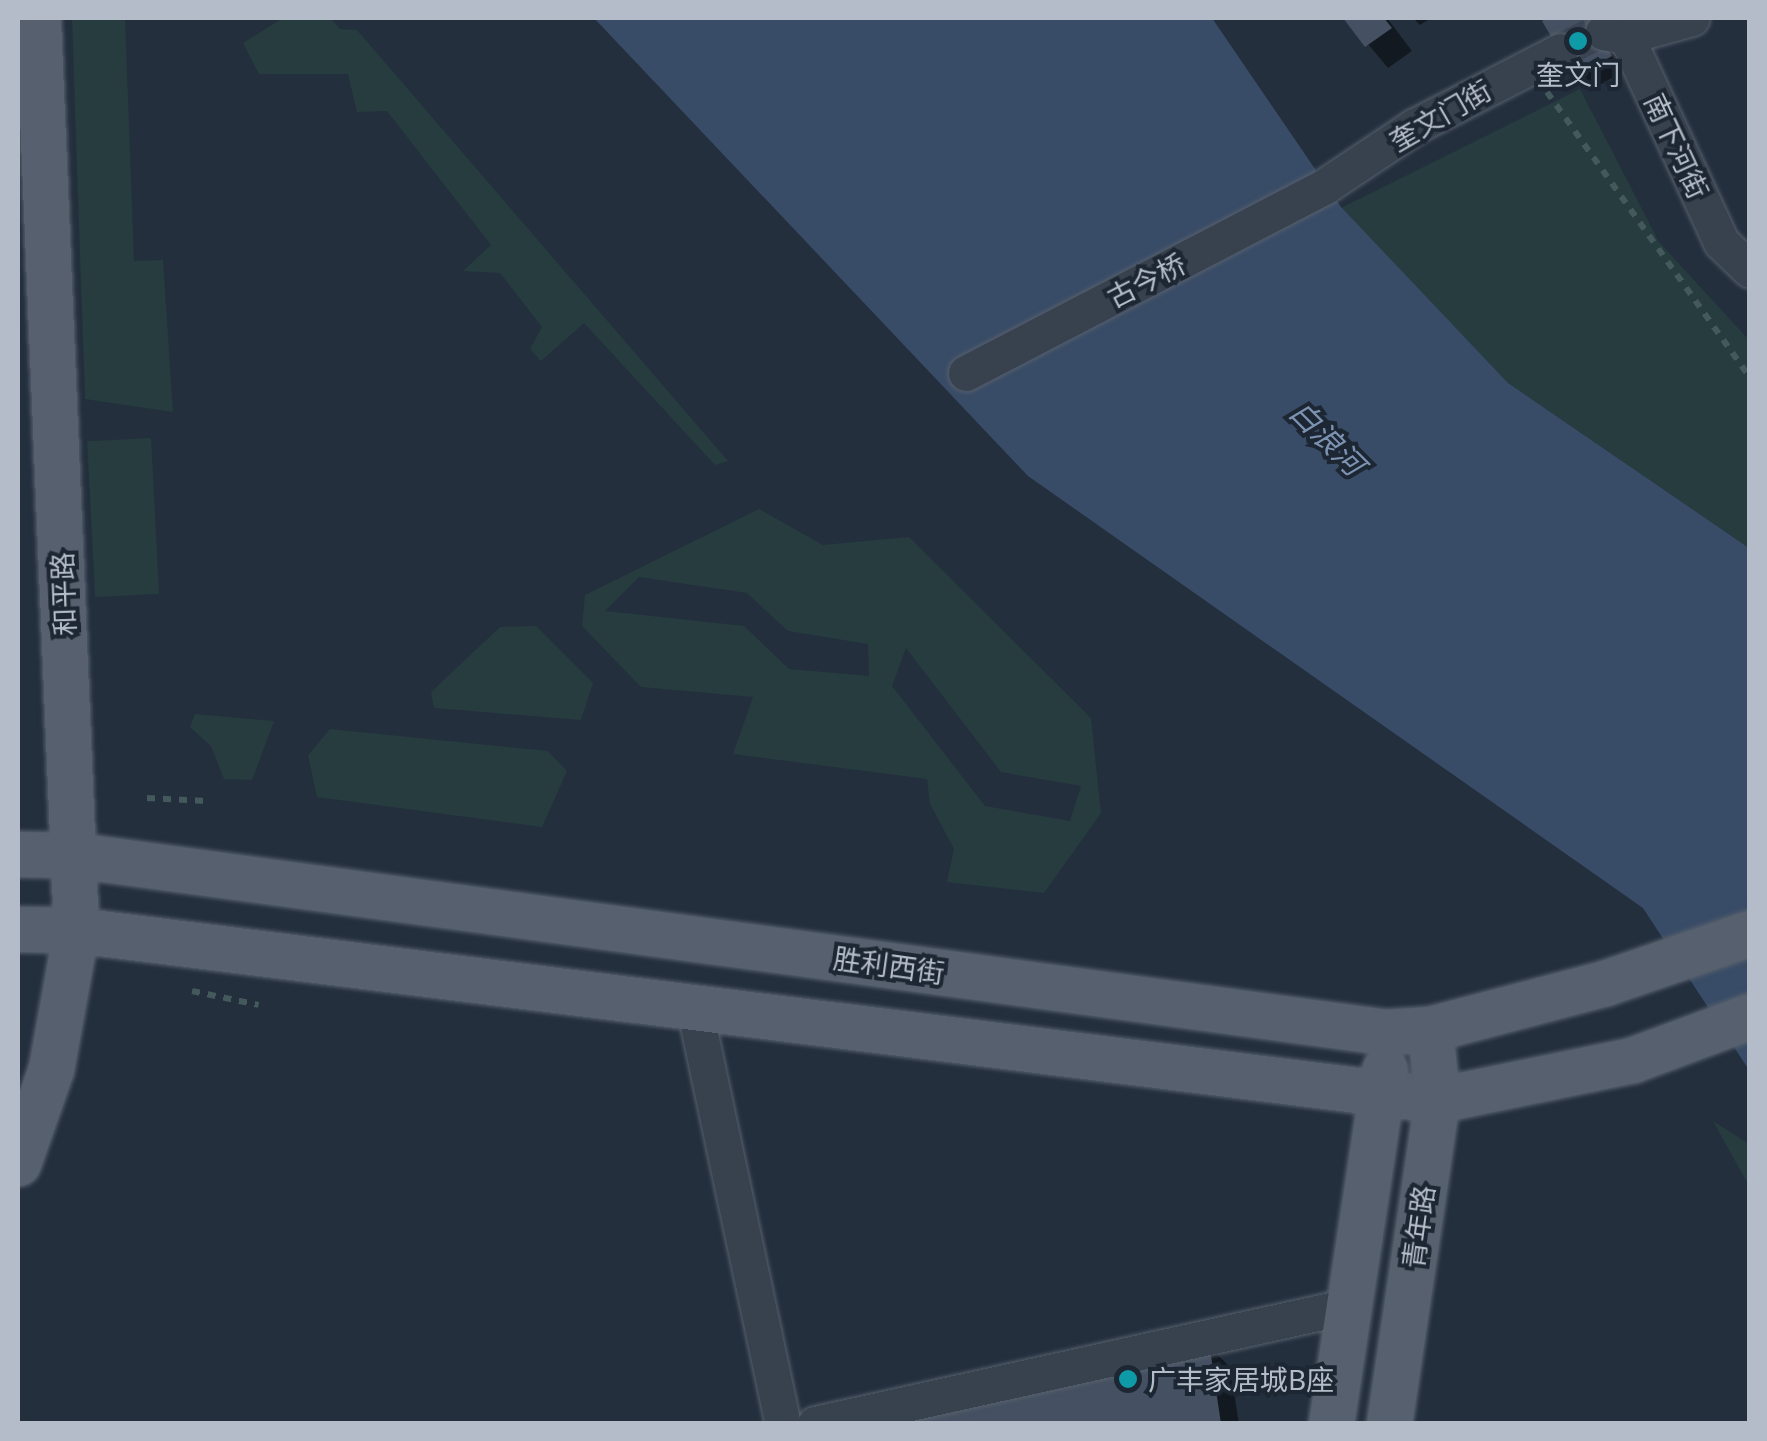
<!DOCTYPE html>
<meta charset="utf-8">
<style>
body{margin:0}
#map{position:relative;width:1767px;height:1441px;overflow:hidden;background:#242f3e;font-family:"Noto Sans","Noto Sans SC",sans-serif}
div>[style]{position:absolute}
.green>*{inset:0;background:#263c3f;transform-origin:0 0}
.water>*{inset:0;background:#394c67}
.shadow>*{inset:0;background:#0007}
.building>*{inset:0;background:#455162}
.minor-tunnel>*{height:35px;margin-top:-17.5px;transform-origin:0;background:repeating-linear-gradient(90deg,#3a4453 0 35px,transparent 0 53px)}
.path>*{height:6px;margin-top:-3px;transform-origin:0;background:repeating-linear-gradient(90deg,#44595c 0 8px,transparent 0 16px)}
.roads{filter:drop-shadow(0 0 2px #565f6c) drop-shadow(0 0 2px #565f6c)}
.minor>*{height:35px;margin:-17.5px;padding:0 17.5px;transform-origin:17.5px;border-radius:17.5px;background:#38414e}
.major>*{height:45px;margin:-22.5px;padding:0 22.5px;transform-origin:22.5px;border-radius:22.5px;background:#56606e}
.dots>*{width:28px;height:28px;translate:-50% -50%;box-sizing:border-box;border:5px solid #1d2633;border-radius:50%}
span{translate:-50% -50%;white-space:nowrap;text-align:center;line-height:1.15;-webkit-text-stroke:8px #1d2633;paint-order:stroke}
.poi-label{font-size:28px;color:#b4bcc9}
.left{translate:0 -50%;text-align:left}
.street-label{font-size:28px;color:#b4bcc9}
.water-label{font-size:30px;color:#7c92b1;font-style:italic}
.frame{position:absolute;inset:0;border:20px solid #b4bcc9;pointer-events:none}
</style>
<div id="map">
<div class="green">
<i style="clip-path:polygon(72px 18px,125px 18px,134px 261px,163px 260px,173px 412px,85px 399px)"></i>
<i style="clip-path:polygon(283px 18px,330px 18px,340px 29px,357px 30px,728px 461px,715px 465px,584px 323px,541px 361px,530px 349px,542px 327px,500px 273px,463px 271px,491px 245px,387px 111px,357px 112px,348px 74px,259px 74px,243px 43px)"></i>
<i style="clip-path:polygon(1580px 89px,1659px 242px,1749px 340px,1749px 548px,1508px 383px,1341px 208px)"></i>
<i style="left:151px;top:438px;width:156px;height:64px;rotate:87deg"></i>
<i style="clip-path:polygon(evenodd,759px 509px,823px 545px,909px 537px,1091px 718px,1101px 813px,1044px 893px,947px 882px,954px 849px,930px 804px,927px 779px,733px 754px,753px 697px,641px 687px,582px 626px,585px 595px,759px 509px,639px 577px,747px 593px,788px 631px,868px 644px,869px 676px,789px 669px,744px 626px,605px 611px,639px 577px,759px 509px,906px 648px,1001px 772px,1081px 786px,1070px 821px,985px 806px,892px 686px,906px 648px)"></i>
<i style="clip-path:polygon(536px 626px,593px 683px,581px 720px,434px 708px,431px 692px,500px 627px)"></i>
<i style="clip-path:polygon(195px 714px,274px 721px,252px 780px,224px 779px,211px 746px,190px 727px)"></i>
<i style="clip-path:polygon(330px 729px,548px 751px,567px 771px,542px 827px,317px 797px,308px 755px)"></i>
<i style="clip-path:polygon(1713px 1121px,1749px 1144px,1749px 1186px)"></i>
</div>
<div class="water">
<i style="clip-path:polygon(594px 18px,1212px 18px,1341px 207px,1508px 383px,1749px 548px,1749px 1070px,1643px 908px,1028px 476px)"></i>
</div>
<div class="shadow">
<i style="clip-path:polygon(1346px 18px,1387px 18px,1412px 51px,1388px 68px)"></i>
<i style="clip-path:polygon(1413px 18px,1431px 18px,1420px 25px)"></i>
<i style="clip-path:polygon(1552px 18px,1593px 18px,1624px 71px,1591px 90px,1545px 21px)"></i>
<i style="clip-path:polygon(1208px 1345px,1230px 1367px,1239px 1424px,870px 1424px)"></i>
</div>
<div class="building">
<i style="clip-path:polygon(1343px 18px,1384px 18px,1392px 28px,1365px 47px)"></i>
<i style="clip-path:polygon(1547px 18px,1589px 18px,1612px 56px,1575px 77px,1542px 21px)"></i>
<i style="clip-path:polygon(1209px 1342px,1221px 1424px,867px 1424px)"></i>
</div>
<div class="minor-tunnel">
<i style="left:1560px;top:51px;width:42px;rotate:-27.2deg"></i>
</div>
<div class="path">
<i style="left:1547px;top:92px;width:351px;rotate:54.6deg"></i>
<i style="left:147px;top:798px;width:59px;rotate:2.9deg"></i>
<i style="left:192px;top:991px;width:68px;rotate:11.8deg"></i>
</div>
<div class="roads">
<div class="minor">
<i style="left:1612px;top:18px;width:23px;rotate:52deg"></i>
<i style="left:1626px;top:36px;width:227px;rotate:65.2deg"></i>
<i style="left:1721px;top:242px;width:40px;rotate:44deg"></i>
<i style="left:1603px;top:32px;width:23px;rotate:10deg"></i>
<i style="left:1626px;top:36px;width:68px;rotate:-15.3deg"></i>
<i style="left:966px;top:373px;width:405px;rotate:-27.5deg"></i>
<i style="left:1325px;top:186px;width:108px;rotate:-33.7deg"></i>
<i style="left:1415px;top:126px;width:163px;rotate:-27.3deg"></i>
<i style="left:695px;top:1011px;width:422px;rotate:78deg"></i>
<i style="left:815px;top:1424px;width:551px;rotate:-12.47deg"></i>
</div>
<div class="major">
<i style="left:18px;top:854px;width:56px;rotate:1deg"></i>
<i style="left:74px;top:855px;width:1322px;rotate:7.69deg"></i>
<i style="left:1384px;top:1032px;width:46px;rotate:-3.7deg"></i>
<i style="left:1430px;top:1029px;width:181px;rotate:-14.7deg"></i>
<i style="left:1605px;top:983px;width:153px;rotate:-19deg"></i>
<i style="left:18px;top:929px;width:58px;rotate:1deg"></i>
<i style="left:76px;top:930px;width:1372px;rotate:7.12deg"></i>
<i style="left:1437px;top:1100px;width:199px;rotate:-11.6deg"></i>
<i style="left:1632px;top:1060px;width:126px;rotate:-20.4deg"></i>
<i style="left:18px;top:1163px;width:100px;rotate:-70.7deg"></i>
<i style="left:51px;top:1069px;width:141px;rotate:-79.8deg"></i>
<i style="left:76px;top:930px;width:913px;rotate:-92.39deg"></i>
<i style="left:1331px;top:1424px;width:359px;rotate:-81.4deg"></i>
<i style="left:1389px;top:1424px;width:328px;rotate:-81.6deg"></i>
<i style="left:1437px;top:1100px;width:71px;rotate:-95.6deg"></i>
</div>
</div>
<div class="dots">
<i style="left:1578px;top:41px;background:#0f9aa8"></i>
<i style="left:1128px;top:1379px;background:#0f9aa8"></i>
</div>
<div class="poi-label">
<span style="left:1578px;top:74px">奎文门</span>
<span class="left" style="left:1148px;top:1379px">广丰家居城B座</span>
</div>
<div class="street-label">
<span style="left:1440px;top:115px;rotate:-30deg">奎文门街</span>
<span style="left:1677px;top:146px;rotate:65deg">南下河街</span>
<span style="left:1146px;top:280px;rotate:-27deg">古今桥</span>
<span style="left:63px;top:594px;rotate:-92deg">和平路</span>
<span style="left:889px;top:965px;rotate:8deg">胜利西街</span>
<span style="left:1418px;top:1227px;rotate:-82deg">青年路</span>
</div>
<div class="water-label">
<span style="left:1327px;top:438px;rotate:45deg">白浪河</span>
</div>
<div class="frame"></div>
</div>
